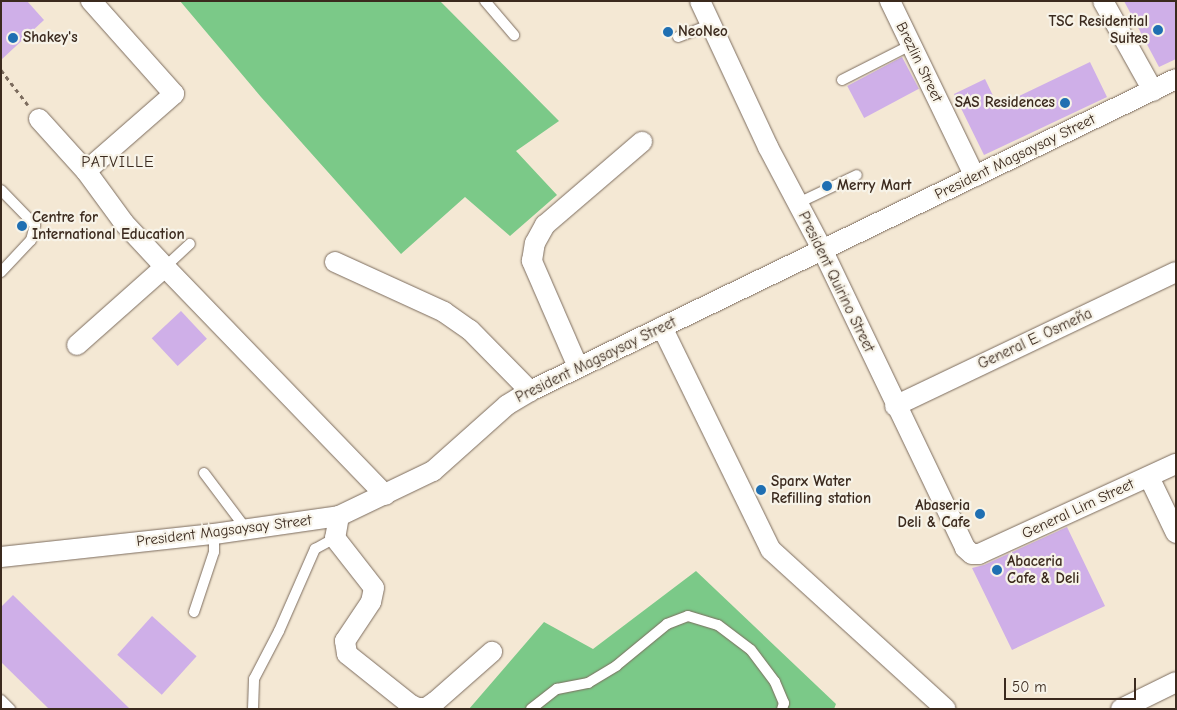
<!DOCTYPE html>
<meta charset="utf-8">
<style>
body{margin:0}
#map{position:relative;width:1177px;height:710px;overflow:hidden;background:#f4e8d4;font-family:"Comic Neue",sans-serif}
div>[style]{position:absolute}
.green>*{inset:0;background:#7bc988}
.building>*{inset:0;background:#cfafe8;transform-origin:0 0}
.path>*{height:3px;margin-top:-1.5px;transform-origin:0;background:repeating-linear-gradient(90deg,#7c6c5e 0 4px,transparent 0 8px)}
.roads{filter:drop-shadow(0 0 1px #7c6c5e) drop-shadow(0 0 1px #7c6c5e)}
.service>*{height:10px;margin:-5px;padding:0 5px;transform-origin:5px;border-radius:5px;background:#fff}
.minor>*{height:20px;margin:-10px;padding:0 10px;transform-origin:10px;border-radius:10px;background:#fff}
.dots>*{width:14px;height:14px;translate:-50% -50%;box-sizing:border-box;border:2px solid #f7f3e8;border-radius:50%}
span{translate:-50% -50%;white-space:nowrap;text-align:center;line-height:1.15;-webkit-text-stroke:4.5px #f7f3e8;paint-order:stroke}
.poi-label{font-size:15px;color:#3b2a1e;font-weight:700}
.right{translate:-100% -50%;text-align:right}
.left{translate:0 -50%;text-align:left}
.street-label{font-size:15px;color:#3b2a1e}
.neighbourhood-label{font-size:16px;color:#3b2a1e;letter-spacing:1px}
.frame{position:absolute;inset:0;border:2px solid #3b2a1e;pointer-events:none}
.scale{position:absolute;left:1004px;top:678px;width:132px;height:22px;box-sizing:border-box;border:2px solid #3b2a1e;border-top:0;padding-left:6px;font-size:15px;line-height:18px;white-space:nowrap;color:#3b2a1e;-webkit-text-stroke:4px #f7f3e8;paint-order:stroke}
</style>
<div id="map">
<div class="green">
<i style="clip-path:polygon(180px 1px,440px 1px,559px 121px,516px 151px,557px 195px,510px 236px,465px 197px,401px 254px,261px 97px)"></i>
<i style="clip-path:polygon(696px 571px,836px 704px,834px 709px,469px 709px,544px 622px,593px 649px)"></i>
</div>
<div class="building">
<i style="clip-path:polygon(1px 1px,27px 1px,44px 20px,1px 60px)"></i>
<i style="clip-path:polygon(1124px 1px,1176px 1px,1176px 59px,1159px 67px)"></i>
<i style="left:902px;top:57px;width:36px;height:62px;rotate:62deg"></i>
<i style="clip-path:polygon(1090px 62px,1107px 97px,984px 155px,954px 94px,985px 79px,998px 106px)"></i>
<i style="left:181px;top:311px;width:38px;height:40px;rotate:47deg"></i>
<i style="clip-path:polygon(1067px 527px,1105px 606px,1012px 650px,972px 568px,984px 565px)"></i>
<i style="clip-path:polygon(13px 595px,130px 709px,49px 709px,1px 662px,1px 607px)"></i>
<i style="left:152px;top:616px;width:60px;height:52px;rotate:42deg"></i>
</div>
<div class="path">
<i style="left:1px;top:70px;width:44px;rotate:52.4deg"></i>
</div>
<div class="roads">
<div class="service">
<i style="left:485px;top:1px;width:45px;rotate:49.5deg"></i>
<i style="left:678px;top:37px;width:34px;rotate:-21deg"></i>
<i style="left:842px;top:80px;width:77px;rotate:-26.9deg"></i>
<i style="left:1px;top:190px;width:49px;rotate:45.8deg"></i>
<i style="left:35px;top:225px;width:16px;rotate:105deg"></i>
<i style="left:31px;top:240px;width:44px;rotate:133.2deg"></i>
<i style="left:798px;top:203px;width:65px;rotate:-25.4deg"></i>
<i style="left:165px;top:267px;width:34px;rotate:-43deg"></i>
<i style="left:204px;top:473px;width:71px;rotate:53deg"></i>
<i style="left:194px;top:612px;width:63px;rotate:-71.6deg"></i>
<i style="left:214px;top:552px;width:18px;rotate:-90deg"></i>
<i style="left:1px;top:700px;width:13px;rotate:45deg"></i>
<i style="left:253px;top:709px;width:30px;rotate:-88deg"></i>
<i style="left:254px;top:679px;width:54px;rotate:-62.5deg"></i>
<i style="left:279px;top:631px;width:90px;rotate:-66.3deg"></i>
<i style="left:315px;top:549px;width:23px;rotate:-29deg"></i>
<i style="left:531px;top:709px;width:33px;rotate:-38deg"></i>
<i style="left:557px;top:689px;width:32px;rotate:-11deg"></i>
<i style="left:588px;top:683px;width:33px;rotate:-31deg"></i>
<i style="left:616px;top:666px;width:66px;rotate:-39.5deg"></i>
<i style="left:667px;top:624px;width:22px;rotate:-21deg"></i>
<i style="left:688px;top:616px;width:31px;rotate:17deg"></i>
<i style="left:718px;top:625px;width:41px;rotate:37.1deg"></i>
<i style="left:751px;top:650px;width:40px;rotate:53deg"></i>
<i style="left:775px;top:682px;width:23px;rotate:67deg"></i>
<i style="left:784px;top:703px;width:6px;rotate:108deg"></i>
</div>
<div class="minor">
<i style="left:700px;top:1px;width:161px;rotate:65deg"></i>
<i style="left:768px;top:147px;width:115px;rotate:62.1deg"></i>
<i style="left:822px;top:249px;width:331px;rotate:64.4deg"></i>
<i style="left:965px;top:548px;width:9px;rotate:41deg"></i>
<i style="left:972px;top:554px;width:7px"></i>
<i style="left:979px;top:554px;width:217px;rotate:-24.6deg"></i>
<i style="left:890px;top:1px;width:195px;rotate:64.2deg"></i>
<i style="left:1103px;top:1px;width:103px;rotate:60.9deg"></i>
<i style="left:39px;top:119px;width:70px;rotate:47.9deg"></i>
<i style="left:86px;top:171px;width:64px;rotate:53.8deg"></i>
<i style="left:124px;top:223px;width:60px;rotate:47deg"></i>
<i style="left:165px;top:267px;width:317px;rotate:46deg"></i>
<i style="left:86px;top:171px;width:117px;rotate:-41.2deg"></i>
<i style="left:174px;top:94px;width:125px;rotate:-131.7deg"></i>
<i style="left:335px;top:262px;width:120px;rotate:24.6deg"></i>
<i style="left:444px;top:312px;width:32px;rotate:35deg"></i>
<i style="left:470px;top:330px;width:86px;rotate:45.5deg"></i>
<i style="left:662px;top:327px;width:248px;rotate:64deg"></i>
<i style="left:771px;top:550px;width:236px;rotate:42.3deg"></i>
<i style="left:77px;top:345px;width:118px;rotate:-41.6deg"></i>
<i style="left:578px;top:367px;width:116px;rotate:-113.5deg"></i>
<i style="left:532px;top:261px;width:18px;rotate:-81deg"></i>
<i style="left:535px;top:243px;width:21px;rotate:-61deg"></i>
<i style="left:545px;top:225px;width:128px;rotate:-40.6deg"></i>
<i style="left:895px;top:406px;width:311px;rotate:-25.5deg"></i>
<i style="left:1149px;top:477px;width:62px;rotate:64.3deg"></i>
<i style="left:339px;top:516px;width:22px;rotate:100deg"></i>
<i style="left:335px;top:538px;width:63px;rotate:52deg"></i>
<i style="left:374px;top:588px;width:14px;rotate:102deg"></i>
<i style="left:371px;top:602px;width:47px;rotate:123.7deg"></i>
<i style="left:345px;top:641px;width:13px;rotate:81deg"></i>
<i style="left:347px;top:654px;width:82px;rotate:38.6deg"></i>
<i style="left:411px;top:705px;width:8px;rotate:23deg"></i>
<i style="left:418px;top:708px;width:8px"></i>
<i style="left:426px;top:708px;width:11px;rotate:-34deg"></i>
<i style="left:435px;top:702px;width:76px;rotate:-41.3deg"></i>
<i style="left:1px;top:557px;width:214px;rotate:-6.2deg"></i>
<i style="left:214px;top:534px;width:126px;rotate:-8.2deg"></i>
<i style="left:339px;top:516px;width:104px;rotate:-25.6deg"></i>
<i style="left:433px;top:471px;width:99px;rotate:-41.7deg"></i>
<i style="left:507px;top:405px;width:27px;rotate:-31deg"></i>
<i style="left:530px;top:391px;width:717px;rotate:-25.78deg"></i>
<i style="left:1121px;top:709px;width:61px;rotate:-26.1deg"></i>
</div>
</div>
<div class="dots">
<i style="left:1158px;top:30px;background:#1f6fb2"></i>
<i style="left:668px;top:32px;background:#1f6fb2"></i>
<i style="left:13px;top:38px;background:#1f6fb2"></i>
<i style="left:1065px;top:103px;background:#1f6fb2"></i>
<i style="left:827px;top:186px;background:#1f6fb2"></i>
<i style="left:22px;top:226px;background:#1f6fb2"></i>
<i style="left:761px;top:490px;background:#1f6fb2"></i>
<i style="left:980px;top:514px;background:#1f6fb2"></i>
<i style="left:997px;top:570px;background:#1f6fb2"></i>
</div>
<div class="poi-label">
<span class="right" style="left:1148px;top:30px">TSC Residential<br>Suites</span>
<span class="left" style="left:678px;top:32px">NeoNeo</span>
<span class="left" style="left:23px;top:38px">Shakey's</span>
<span class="right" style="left:1055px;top:103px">SAS Residences</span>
<span class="left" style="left:837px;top:186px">Merry Mart</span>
<span class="left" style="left:32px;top:226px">Centre for<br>International Education</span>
<span class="left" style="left:771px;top:490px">Sparx Water<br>Refilling station</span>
<span class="right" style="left:970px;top:514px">Abaseria<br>Deli &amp; Cafe</span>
<span class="left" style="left:1007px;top:570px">Abaceria<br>Cafe &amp; Deli</span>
</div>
<div class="street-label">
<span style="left:919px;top:62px;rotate:64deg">Brezlin Street</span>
<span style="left:1015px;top:157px;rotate:-26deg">President Magsaysay Street</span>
<span style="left:836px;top:282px;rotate:64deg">President Quirino Street</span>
<span style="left:1035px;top:339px;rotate:-25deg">General E. Osmeña</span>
<span style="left:596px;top:360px;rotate:-26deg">President Magsaysay Street</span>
<span style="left:1078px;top:509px;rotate:-25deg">General Lim Street</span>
<span style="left:224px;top:531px;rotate:-7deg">President Magsaysay Street</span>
</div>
<div class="neighbourhood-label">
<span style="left:118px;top:162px">PATVILLE</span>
</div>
<div class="frame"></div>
<div class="scale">50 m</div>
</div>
